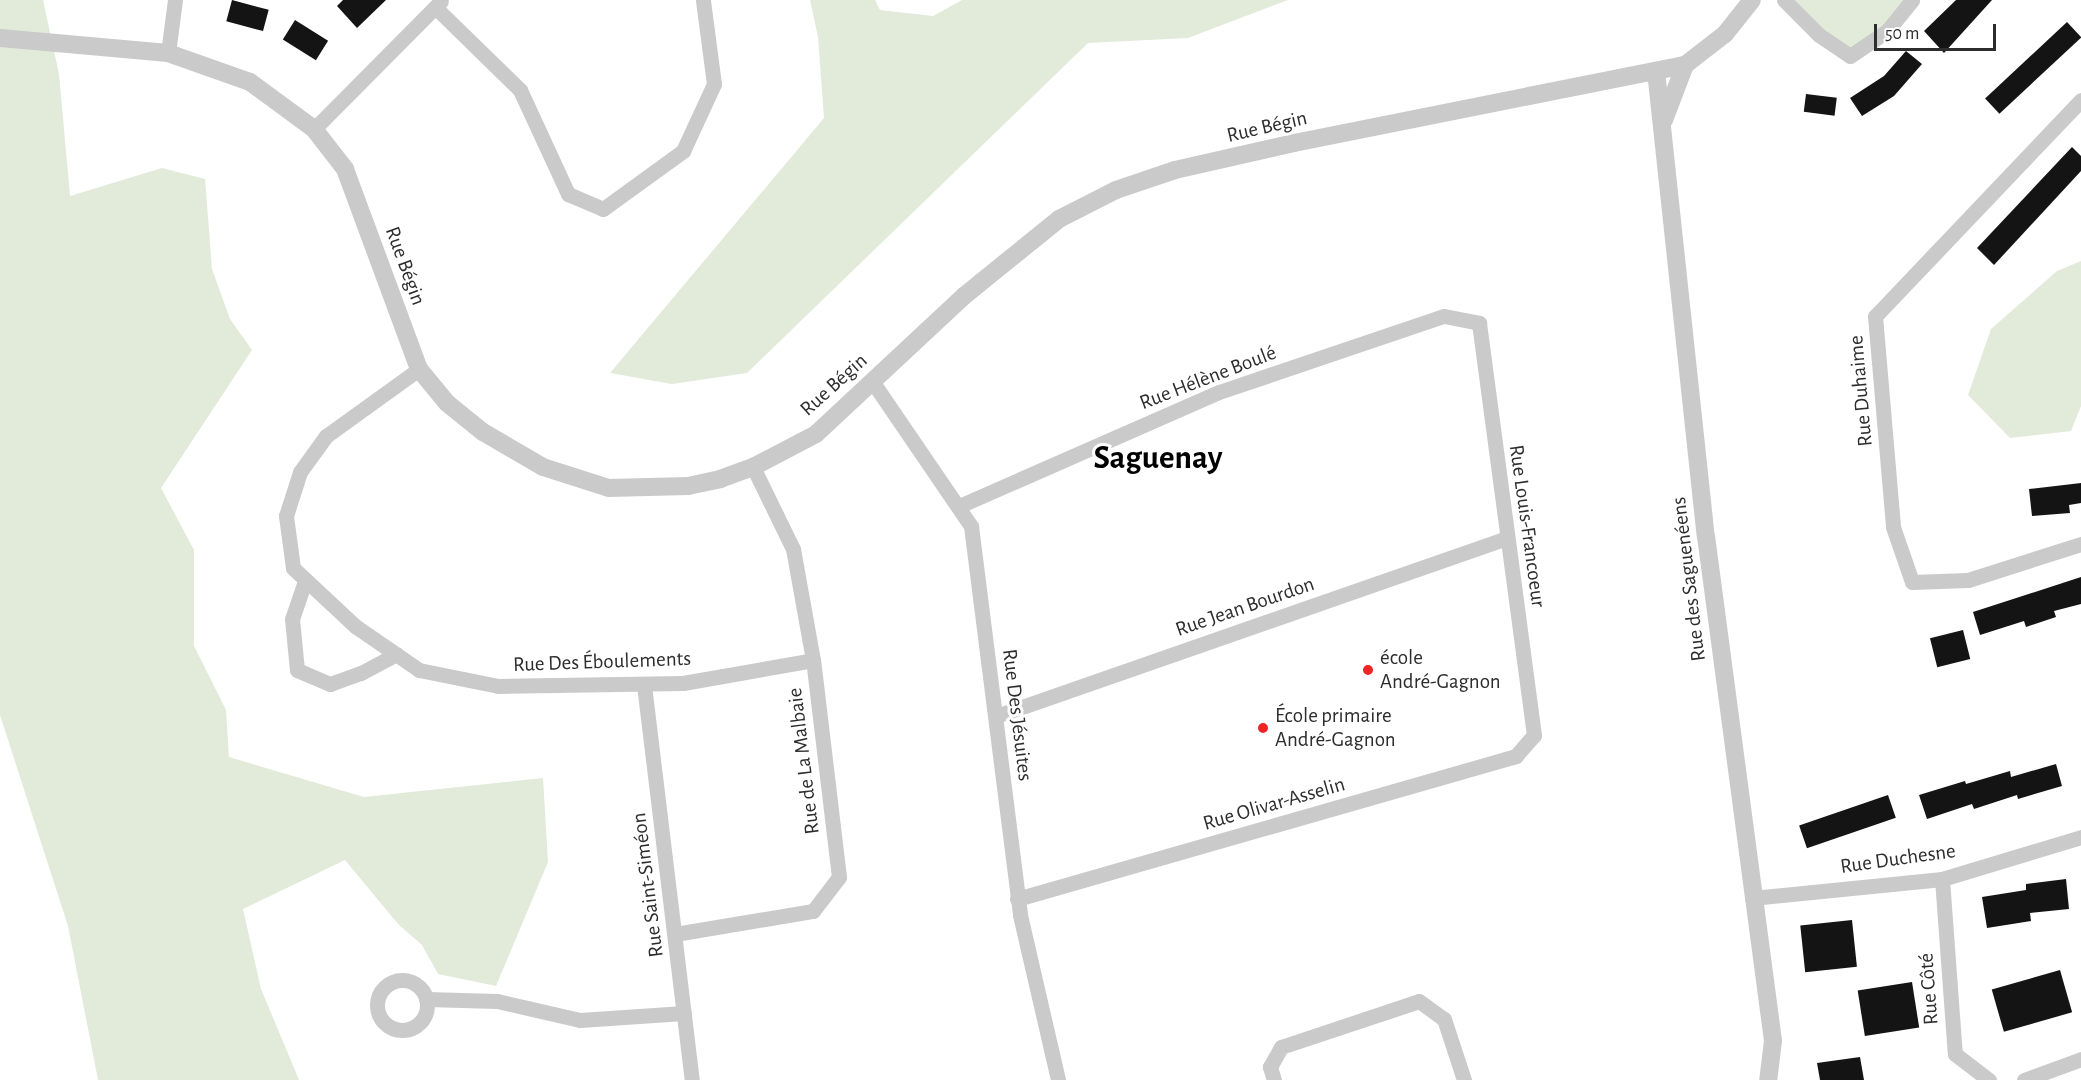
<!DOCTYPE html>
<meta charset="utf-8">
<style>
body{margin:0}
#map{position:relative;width:2081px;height:1080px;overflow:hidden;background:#fff;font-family:"Alegreya Sans",sans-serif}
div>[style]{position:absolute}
.green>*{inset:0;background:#e2ebd9}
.building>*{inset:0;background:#141414;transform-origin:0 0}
.minor>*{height:15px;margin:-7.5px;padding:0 7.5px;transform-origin:7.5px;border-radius:7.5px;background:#cacaca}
.minor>.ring{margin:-7.5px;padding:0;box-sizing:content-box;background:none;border:15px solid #cacaca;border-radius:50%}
.tertiary>*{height:18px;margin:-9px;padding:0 9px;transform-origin:9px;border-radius:9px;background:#cacaca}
.dots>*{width:16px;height:16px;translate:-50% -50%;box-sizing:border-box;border:3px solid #fff;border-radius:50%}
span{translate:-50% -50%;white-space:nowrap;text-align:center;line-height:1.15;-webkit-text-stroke:6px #fff;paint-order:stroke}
.street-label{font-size:21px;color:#2d2d2d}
.poi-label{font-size:21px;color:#2d2d2d}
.left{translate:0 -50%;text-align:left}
.town-label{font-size:33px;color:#000;font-weight:700}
.scale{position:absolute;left:1874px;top:24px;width:122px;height:27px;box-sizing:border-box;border:3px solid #2d2d2d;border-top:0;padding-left:8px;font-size:18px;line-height:21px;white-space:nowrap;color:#2d2d2d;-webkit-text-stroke:4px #fff;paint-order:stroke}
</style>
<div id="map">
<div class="green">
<i style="clip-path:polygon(0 0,43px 0,59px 74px,70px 196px,162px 168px,205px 179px,212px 269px,230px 319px,252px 350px,161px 488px,194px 550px,194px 646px,226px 710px,229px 757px,364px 797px,543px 778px,548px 862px,496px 986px,438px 974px,422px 945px,398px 924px,345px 860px,243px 909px,261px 989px,299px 1080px,98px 1080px,68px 926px,0 715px)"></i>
<i style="clip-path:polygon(810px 0,875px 0,880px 10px,933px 16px,962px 0,1288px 0,1188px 38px,1088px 43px,747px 373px,672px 384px,610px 373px,824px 118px,818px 37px)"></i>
<i style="clip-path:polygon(1784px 0,1912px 0,1850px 56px)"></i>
<i style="clip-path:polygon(2081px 261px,2081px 406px,2071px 431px,2010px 438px,1968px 395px,1991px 329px,2057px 271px)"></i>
</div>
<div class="building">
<i style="left:232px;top:0;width:38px;height:22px;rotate:15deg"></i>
<i style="clip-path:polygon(343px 0,386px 0,357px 28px,337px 6px)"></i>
<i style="clip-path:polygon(1956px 0,1992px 0,1944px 53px,1924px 31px)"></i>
<i style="left:295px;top:20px;width:39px;height:23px;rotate:32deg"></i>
<i style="left:2067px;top:22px;width:21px;height:112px;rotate:47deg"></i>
<i style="clip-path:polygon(1906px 51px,1922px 64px,1894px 96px,1862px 116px,1850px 98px,1884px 76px)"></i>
<i style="left:1806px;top:94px;width:31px;height:18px;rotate:7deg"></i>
<i style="clip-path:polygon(2072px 147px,2081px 156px,2081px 171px,1994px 265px,1977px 248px)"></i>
<i style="clip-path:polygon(2081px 483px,2081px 503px,2069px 505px,2070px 513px,2032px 516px,2029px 489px)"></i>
<i style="clip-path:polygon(2081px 577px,2081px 604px,2054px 611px,2056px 617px,2026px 627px,2024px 621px,1980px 635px,1973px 612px)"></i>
<i style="left:1963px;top:630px;width:30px;height:34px;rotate:76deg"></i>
<i style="clip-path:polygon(2056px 764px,2062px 786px,2018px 799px,2017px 795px,1974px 809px,1972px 804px,1927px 819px,1919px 795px,1965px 781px,1966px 784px,2010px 771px,2011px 777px)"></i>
<i style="left:1888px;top:795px;width:24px;height:94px;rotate:71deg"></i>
<i style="clip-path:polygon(2066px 879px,2069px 909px,2030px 913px,2031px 921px,1987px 928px,1982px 897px,2026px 890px,2026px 884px)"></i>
<i style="left:1852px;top:920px;width:47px;height:52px;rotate:84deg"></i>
<i style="left:2060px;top:970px;width:44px;height:71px;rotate:74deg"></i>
<i style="left:1912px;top:982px;width:46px;height:55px;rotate:81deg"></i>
<i style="clip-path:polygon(1860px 1057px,1864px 1080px,1820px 1080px,1817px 1063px)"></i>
</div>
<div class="minor">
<i style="left:1784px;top:0;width:49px;rotate:45deg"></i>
<i style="left:1819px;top:35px;width:37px;rotate:34deg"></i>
<i style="left:1850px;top:56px;width:45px;rotate:-34deg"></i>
<i style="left:1887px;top:31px;width:40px;rotate:-51deg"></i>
<i style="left:435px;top:7px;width:119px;rotate:44.3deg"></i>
<i style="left:520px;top:90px;width:115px;rotate:65.2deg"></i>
<i style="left:568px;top:194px;width:38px;rotate:23deg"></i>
<i style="left:603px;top:209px;width:99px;rotate:-35.9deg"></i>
<i style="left:683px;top:151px;width:74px;rotate:-65.2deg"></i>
<i style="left:714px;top:84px;width:85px;rotate:-97.5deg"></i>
<i style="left:168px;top:53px;width:53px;rotate:-82.5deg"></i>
<i style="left:2081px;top:100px;width:298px;rotate:133.6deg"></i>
<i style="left:1875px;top:316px;width:212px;rotate:85.1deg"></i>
<i style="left:1893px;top:527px;width:58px;rotate:70.9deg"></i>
<i style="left:1912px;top:582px;width:56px;rotate:-2deg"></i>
<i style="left:1968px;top:580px;width:119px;rotate:-17.7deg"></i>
<i style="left:314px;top:129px;width:180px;rotate:-45.2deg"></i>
<i style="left:419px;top:369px;width:115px;rotate:144.2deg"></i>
<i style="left:326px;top:436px;width:44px;rotate:125.8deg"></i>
<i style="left:300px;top:472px;width:46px;rotate:107.7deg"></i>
<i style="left:286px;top:516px;width:52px;rotate:82.3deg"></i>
<i style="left:293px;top:568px;width:85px;rotate:43.1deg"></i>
<i style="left:355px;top:626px;width:78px;rotate:34.5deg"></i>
<i style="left:419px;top:670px;width:81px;rotate:11.4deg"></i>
<i style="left:498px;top:686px;width:185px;rotate:-0.9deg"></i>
<i style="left:683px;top:683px;width:132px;rotate:-10deg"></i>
<i style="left:872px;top:381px;width:176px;rotate:55.7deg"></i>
<i style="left:971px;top:526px;width:392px;rotate:82.8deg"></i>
<i style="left:1020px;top:915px;width:169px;rotate:77deg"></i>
<i style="left:959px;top:506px;width:284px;rotate:-23.7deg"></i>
<i style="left:1219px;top:392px;width:237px;rotate:-18.7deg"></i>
<i style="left:1444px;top:316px;width:36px;rotate:11deg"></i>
<i style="left:1479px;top:323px;width:416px;rotate:82.4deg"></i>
<i style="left:1534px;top:735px;width:28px;rotate:131deg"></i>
<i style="left:1516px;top:756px;width:519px;rotate:164.01deg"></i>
<i style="left:305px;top:581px;width:40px;rotate:108.9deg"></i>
<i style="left:292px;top:619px;width:51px;rotate:84.4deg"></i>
<i style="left:297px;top:670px;width:36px;rotate:23deg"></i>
<i style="left:330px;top:684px;width:33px;rotate:-20deg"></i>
<i style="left:361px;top:673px;width:40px;rotate:-28deg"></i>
<i style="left:644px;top:685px;width:398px;rotate:83.1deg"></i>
<i style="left:996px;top:716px;width:541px;rotate:-19.21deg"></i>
<i style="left:1942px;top:879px;width:175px;rotate:85.8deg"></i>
<i style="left:1955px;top:1054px;width:43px;rotate:37.4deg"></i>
<i style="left:1752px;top:898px;width:191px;rotate:-5.7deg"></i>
<i style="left:1942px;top:879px;width:145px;rotate:-16.8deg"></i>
<i style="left:675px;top:934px;width:140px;rotate:-9.5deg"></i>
<i style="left:813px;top:911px;width:43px;rotate:-52.6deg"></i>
<i style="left:839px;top:877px;width:219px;rotate:-96.8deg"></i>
<i style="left:813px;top:660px;width:113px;rotate:-100.2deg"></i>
<i style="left:793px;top:549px;width:91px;rotate:-116deg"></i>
<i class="ring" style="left:377px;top:980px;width:35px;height:35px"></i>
<i style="left:426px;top:999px;width:71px;rotate:1.6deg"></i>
<i style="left:497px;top:1001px;width:85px;rotate:12.9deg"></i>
<i style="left:580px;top:1020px;width:104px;rotate:-3.9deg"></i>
<i style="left:1274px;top:1080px;width:14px;rotate:-107deg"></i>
<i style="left:1270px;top:1067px;width:23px;rotate:-61deg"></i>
<i style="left:1281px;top:1047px;width:145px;rotate:-18.4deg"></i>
<i style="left:1419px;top:1001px;width:31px;rotate:36deg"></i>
<i style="left:1444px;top:1019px;width:64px;rotate:71.8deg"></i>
<i style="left:2024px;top:1080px;width:61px;rotate:-20.2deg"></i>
</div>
<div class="tertiary">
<i style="left:0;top:38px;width:169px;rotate:5.1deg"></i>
<i style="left:168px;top:53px;width:87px;rotate:19.5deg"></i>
<i style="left:250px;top:82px;width:79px;rotate:36.3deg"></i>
<i style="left:314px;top:129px;width:51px;rotate:52.2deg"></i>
<i style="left:345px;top:169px;width:213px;rotate:69.7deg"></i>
<i style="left:419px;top:369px;width:44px;rotate:50.5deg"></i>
<i style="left:447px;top:403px;width:46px;rotate:38.9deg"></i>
<i style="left:483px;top:432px;width:69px;rotate:30.3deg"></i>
<i style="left:543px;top:467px;width:69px;rotate:17.7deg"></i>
<i style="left:609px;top:488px;width:79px;rotate:-1.5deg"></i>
<i style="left:688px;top:486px;width:33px;rotate:-12deg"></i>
<i style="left:720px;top:479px;width:35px;rotate:-20deg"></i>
<i style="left:753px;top:467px;width:71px;rotate:-27.6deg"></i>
<i style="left:816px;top:434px;width:202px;rotate:-43deg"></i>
<i style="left:964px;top:296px;width:122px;rotate:-39deg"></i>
<i style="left:1059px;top:219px;width:64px;rotate:-27deg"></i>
<i style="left:1116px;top:190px;width:62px;rotate:-18.7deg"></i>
<i style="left:1175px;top:170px;width:122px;rotate:-12.8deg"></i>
<i style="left:1294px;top:143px;width:399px;rotate:-11.3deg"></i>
<i style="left:1685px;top:65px;width:51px;rotate:-37.8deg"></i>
<i style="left:1725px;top:34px;width:43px;rotate:-51.5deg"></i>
<i style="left:1656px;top:71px;width:468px;rotate:83.9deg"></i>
<i style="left:1706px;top:536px;width:509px;rotate:82.44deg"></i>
<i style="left:1773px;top:1041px;width:39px;rotate:97deg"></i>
<i style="left:1664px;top:120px;width:59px;rotate:-69.1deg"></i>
</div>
<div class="dots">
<i style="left:1368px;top:670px;background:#ee2426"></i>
<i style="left:1263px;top:728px;background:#ee2426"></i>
</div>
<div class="street-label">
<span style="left:1267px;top:127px;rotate:-13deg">Rue Bégin</span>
<span style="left:405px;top:266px;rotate:70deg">Rue Bégin</span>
<span style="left:1208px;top:378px;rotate:-21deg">Rue Hélène Boulé</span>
<span style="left:834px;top:385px;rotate:-42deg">Rue Bégin</span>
<span style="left:1861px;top:391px;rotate:-95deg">Rue Duhaime</span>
<span style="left:1527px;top:526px;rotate:82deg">Rue Louis-Francoeur</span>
<span style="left:1689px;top:579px;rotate:-97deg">Rue des Saguenéens</span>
<span style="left:1245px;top:607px;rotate:-19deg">Rue Jean Bourdon</span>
<span style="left:602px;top:662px;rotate:-2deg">Rue Des Éboulements</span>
<span style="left:1017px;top:715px;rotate:83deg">Rue Des Jésuites</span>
<span style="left:804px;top:761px;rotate:-97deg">Rue de La Malbaie</span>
<span style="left:1274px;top:804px;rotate:-16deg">Rue Olivar-Asselin</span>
<span style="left:1898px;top:859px;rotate:-8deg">Rue Duchesne</span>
<span style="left:648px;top:885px;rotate:-97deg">Rue Saint-Siméon</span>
<span style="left:1929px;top:989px;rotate:-94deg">Rue Côté</span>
</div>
<div class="poi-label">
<span class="left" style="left:1380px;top:670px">école<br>André-Gagnon</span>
<span class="left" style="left:1275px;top:728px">École primaire<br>André-Gagnon</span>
</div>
<div class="town-label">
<span style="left:1158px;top:459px">Saguenay</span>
</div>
<div class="scale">50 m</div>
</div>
